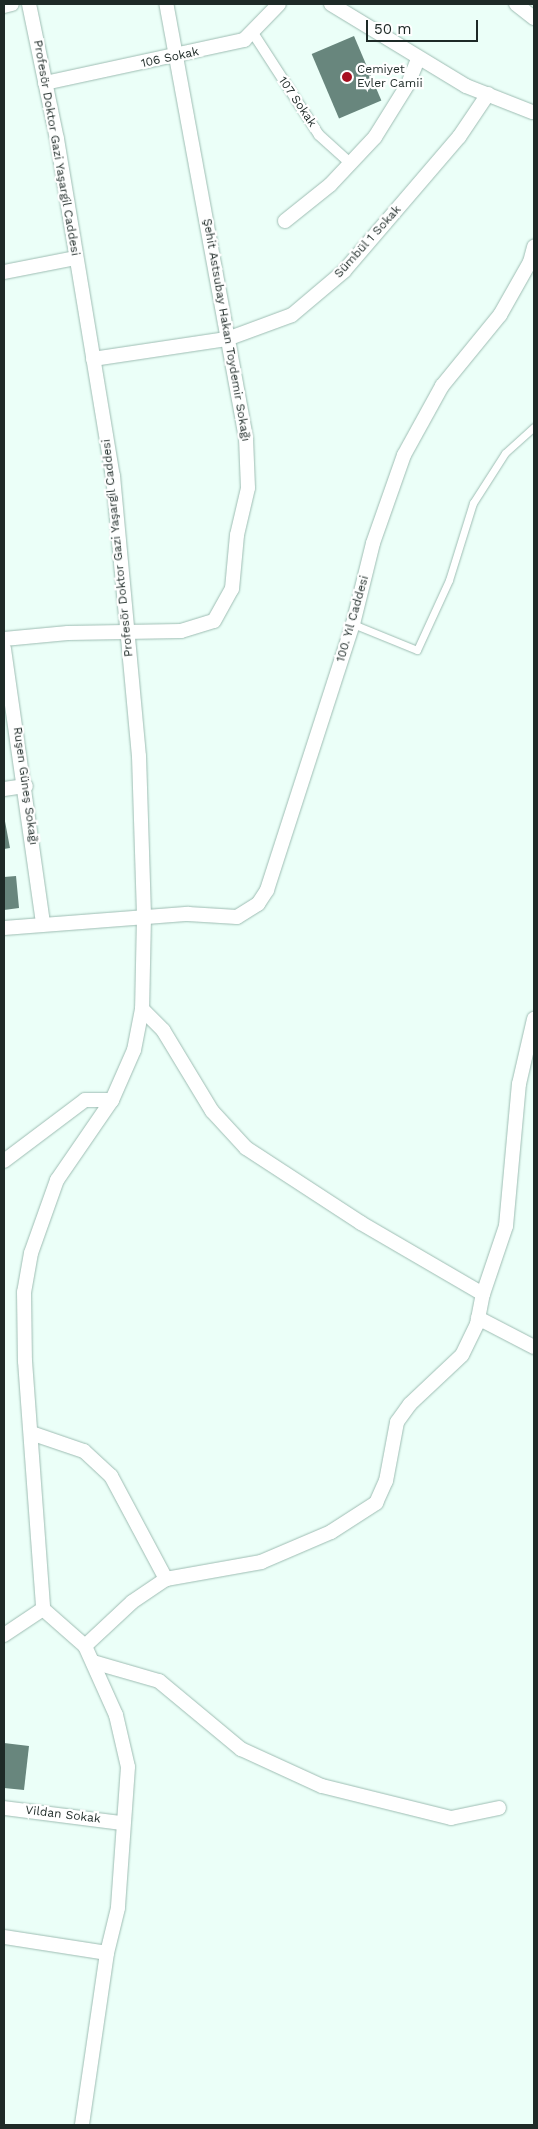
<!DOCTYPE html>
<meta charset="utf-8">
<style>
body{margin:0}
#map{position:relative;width:538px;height:2129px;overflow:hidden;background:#ebfff8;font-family:"Work Sans",sans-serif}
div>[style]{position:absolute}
.building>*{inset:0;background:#68867d;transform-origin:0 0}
.roads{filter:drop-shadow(0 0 1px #9ebdb3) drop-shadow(0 0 1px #9ebdb3)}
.service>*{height:7px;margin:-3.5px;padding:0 3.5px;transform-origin:3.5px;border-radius:3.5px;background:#fff}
.pedestrian>*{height:10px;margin:-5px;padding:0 5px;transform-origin:5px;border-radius:5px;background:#fff}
.minor>*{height:14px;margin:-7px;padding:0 7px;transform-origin:7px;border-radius:7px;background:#fff}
.dots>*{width:14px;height:14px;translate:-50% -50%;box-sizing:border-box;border:2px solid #fff;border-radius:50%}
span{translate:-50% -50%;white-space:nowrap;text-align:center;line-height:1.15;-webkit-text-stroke:4.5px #fff;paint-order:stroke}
.street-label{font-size:12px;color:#1e2a27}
.poi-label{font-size:12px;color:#1e2a27}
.left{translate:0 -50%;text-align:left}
.frame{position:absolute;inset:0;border:5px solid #1e2a27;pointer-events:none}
.scale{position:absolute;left:366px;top:20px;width:112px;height:22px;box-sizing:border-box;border:2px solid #1e2a27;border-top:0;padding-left:6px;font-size:15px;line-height:18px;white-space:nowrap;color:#1e2a27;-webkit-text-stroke:4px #fff;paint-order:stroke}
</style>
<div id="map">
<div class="building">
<i style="left:354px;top:36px;width:70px;height:46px;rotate:67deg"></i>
<i style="clip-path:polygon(4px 816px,10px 848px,4px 849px)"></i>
<i style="clip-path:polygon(16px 876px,19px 908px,4px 910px,4px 877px)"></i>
<i style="clip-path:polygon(4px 1743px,29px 1746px,24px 1790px,4px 1788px)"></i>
</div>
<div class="roads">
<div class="service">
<i style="left:353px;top:624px;width:69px;rotate:22.1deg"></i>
<i style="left:417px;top:650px;width:77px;rotate:-65.4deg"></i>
<i style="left:449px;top:580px;width:81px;rotate:-72.7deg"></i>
<i style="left:473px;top:503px;width:59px;rotate:-57.4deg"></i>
<i style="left:505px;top:453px;width:39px;rotate:-42deg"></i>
</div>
<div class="pedestrian">
<i style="left:253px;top:33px;width:121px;rotate:57.1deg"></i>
<i style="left:319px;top:135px;width:42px;rotate:42.1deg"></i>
</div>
<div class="minor">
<i style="left:29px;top:4px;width:138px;rotate:78.3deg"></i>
<i style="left:57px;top:139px;width:342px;rotate:80.6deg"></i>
<i style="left:113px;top:476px;width:281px;rotate:84.7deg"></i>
<i style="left:139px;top:756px;width:161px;rotate:88.2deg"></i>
<i style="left:144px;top:917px;width:92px;rotate:91.2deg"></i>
<i style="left:142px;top:1009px;width:42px;rotate:101deg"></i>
<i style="left:134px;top:1050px;width:55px;rotate:113.7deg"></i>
<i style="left:112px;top:1100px;width:97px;rotate:124.5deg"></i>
<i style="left:57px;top:1180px;width:77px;rotate:109.6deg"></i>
<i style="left:31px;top:1253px;width:40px;rotate:100deg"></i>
<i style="left:24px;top:1292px;width:69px;rotate:89.2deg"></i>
<i style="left:25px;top:1361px;width:249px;rotate:85.8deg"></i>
<i style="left:43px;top:1609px;width:56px;rotate:41.4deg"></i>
<i style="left:85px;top:1646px;width:76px;rotate:65.8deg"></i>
<i style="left:116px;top:1715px;width:53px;rotate:77deg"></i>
<i style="left:128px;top:1767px;width:141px;rotate:94.1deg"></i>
<i style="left:118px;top:1908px;width:46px;rotate:103.7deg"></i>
<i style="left:107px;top:1953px;width:174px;rotate:98.3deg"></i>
<i style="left:331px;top:4px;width:158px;rotate:31.3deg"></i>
<i style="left:466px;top:86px;width:71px;rotate:21.5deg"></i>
<i style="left:516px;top:4px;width:23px;rotate:38deg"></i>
<i style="left:4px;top:6px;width:8px;rotate:-14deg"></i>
<i style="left:45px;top:83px;width:204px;rotate:-12.2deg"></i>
<i style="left:244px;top:40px;width:50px;rotate:-45.8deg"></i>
<i style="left:285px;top:221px;width:58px;rotate:-38.7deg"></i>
<i style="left:330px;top:185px;width:66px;rotate:-46.8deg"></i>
<i style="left:375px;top:137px;width:62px;rotate:-58.1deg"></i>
<i style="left:408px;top:84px;width:27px;rotate:-68deg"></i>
<i style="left:4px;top:272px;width:73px;rotate:-11deg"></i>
<i style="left:93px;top:359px;width:135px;rotate:-8.5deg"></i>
<i style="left:227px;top:339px;width:69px;rotate:-20.3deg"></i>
<i style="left:292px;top:315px;width:68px;rotate:-40.2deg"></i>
<i style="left:344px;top:271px;width:177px;rotate:-49.4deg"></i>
<i style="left:459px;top:137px;width:52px;rotate:-56deg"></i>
<i style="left:4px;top:639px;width:64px;rotate:-5.4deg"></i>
<i style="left:68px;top:633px;width:113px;rotate:-1deg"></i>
<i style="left:181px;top:631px;width:34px;rotate:-17deg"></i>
<i style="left:214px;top:621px;width:37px;rotate:-61deg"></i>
<i style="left:232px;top:589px;width:54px;rotate:-84.7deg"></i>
<i style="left:237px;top:535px;width:48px;rotate:-76.8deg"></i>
<i style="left:248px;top:488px;width:50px;rotate:-92.3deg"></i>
<i style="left:246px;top:438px;width:441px;rotate:-100.4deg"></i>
<i style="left:4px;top:649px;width:278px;rotate:81.9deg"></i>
<i style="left:4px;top:789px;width:22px;rotate:-8deg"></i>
<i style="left:4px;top:928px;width:185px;rotate:-4.4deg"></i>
<i style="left:188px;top:914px;width:49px;rotate:3.5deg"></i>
<i style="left:237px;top:917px;width:25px;rotate:-32deg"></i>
<i style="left:258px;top:904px;width:17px;rotate:-57deg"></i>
<i style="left:267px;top:890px;width:280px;rotate:-72.1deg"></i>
<i style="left:353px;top:624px;width:83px;rotate:-76.1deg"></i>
<i style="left:373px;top:543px;width:93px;rotate:-70.6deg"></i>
<i style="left:404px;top:455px;width:79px;rotate:-61.2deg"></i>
<i style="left:442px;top:386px;width:92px;rotate:-50.8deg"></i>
<i style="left:500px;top:315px;width:61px;rotate:-60.5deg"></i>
<i style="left:530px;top:262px;width:16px;rotate:-75deg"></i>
<i style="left:142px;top:1009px;width:30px;rotate:45deg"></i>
<i style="left:163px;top:1030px;width:95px;rotate:58.8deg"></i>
<i style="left:212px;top:1111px;width:50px;rotate:47.4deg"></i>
<i style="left:246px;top:1148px;width:137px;rotate:33.1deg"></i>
<i style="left:361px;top:1223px;width:141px;rotate:30.2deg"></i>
<i style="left:4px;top:1161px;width:101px;rotate:-37deg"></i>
<i style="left:85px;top:1100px;width:27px"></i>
<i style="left:478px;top:1318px;width:63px;rotate:27.4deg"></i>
<i style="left:31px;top:1433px;width:56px;rotate:18.8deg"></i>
<i style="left:84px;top:1451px;width:37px;rotate:43deg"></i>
<i style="left:111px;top:1476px;width:117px;rotate:61.9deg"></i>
<i style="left:4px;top:1635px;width:47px;rotate:-33.7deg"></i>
<i style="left:85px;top:1646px;width:64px;rotate:-43.1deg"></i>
<i style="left:132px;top:1602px;width:41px;rotate:-34.1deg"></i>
<i style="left:166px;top:1579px;width:97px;rotate:-10.1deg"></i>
<i style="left:261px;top:1562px;width:76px;rotate:-23.2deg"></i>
<i style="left:331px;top:1532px;width:54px;rotate:-32.8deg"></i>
<i style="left:376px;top:1503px;width:24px;rotate:-66deg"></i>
<i style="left:386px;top:1481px;width:60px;rotate:-79.4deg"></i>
<i style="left:397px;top:1422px;width:22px;rotate:-54deg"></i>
<i style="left:410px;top:1404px;width:71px;rotate:-43.3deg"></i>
<i style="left:462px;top:1355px;width:34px;rotate:-64deg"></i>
<i style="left:477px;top:1324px;width:31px;rotate:-79deg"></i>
<i style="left:483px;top:1294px;width:72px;rotate:-71.3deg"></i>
<i style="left:506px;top:1226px;width:143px;rotate:-84.8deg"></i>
<i style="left:519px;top:1084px;width:67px;rotate:-77deg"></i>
<i style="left:93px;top:1662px;width:69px;rotate:16.1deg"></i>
<i style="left:159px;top:1681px;width:107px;rotate:39.7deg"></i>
<i style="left:241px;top:1749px;width:89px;rotate:24.6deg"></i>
<i style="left:322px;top:1786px;width:133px;rotate:13.9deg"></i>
<i style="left:451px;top:1818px;width:49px;rotate:-11.8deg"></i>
<i style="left:4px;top:1808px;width:118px;rotate:7.3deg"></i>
<i style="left:4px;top:1937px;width:104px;rotate:8.8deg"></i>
</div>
</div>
<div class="dots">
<i style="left:347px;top:77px;background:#a71020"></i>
</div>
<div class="street-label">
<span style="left:170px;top:58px;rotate:-12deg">106 Sokak</span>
<span style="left:297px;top:102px;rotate:56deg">107 Sokak</span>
<span style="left:56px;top:148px;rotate:80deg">Profesör Doktor Gazi Yaşargil Caddesi</span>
<span style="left:368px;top:242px;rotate:-48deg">Sümbül 1 Sokak</span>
<span style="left:226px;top:330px;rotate:80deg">Şehit Astsubay Hakan Toydemir Sokağı</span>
<span style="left:118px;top:548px;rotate:-96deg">Profesör Doktor Gazi Yaşargil Caddesi</span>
<span style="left:353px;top:619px;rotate:-74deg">100. Yıl Caddesi</span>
<span style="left:25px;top:786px;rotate:82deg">Ruşen Güneş Sokağı</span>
<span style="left:63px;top:1815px;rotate:7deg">Vildan Sokak</span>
</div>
<div class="poi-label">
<span class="left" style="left:357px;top:77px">Cemiyet<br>Evler Camii</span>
</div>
<div class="frame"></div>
<div class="scale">50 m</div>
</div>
